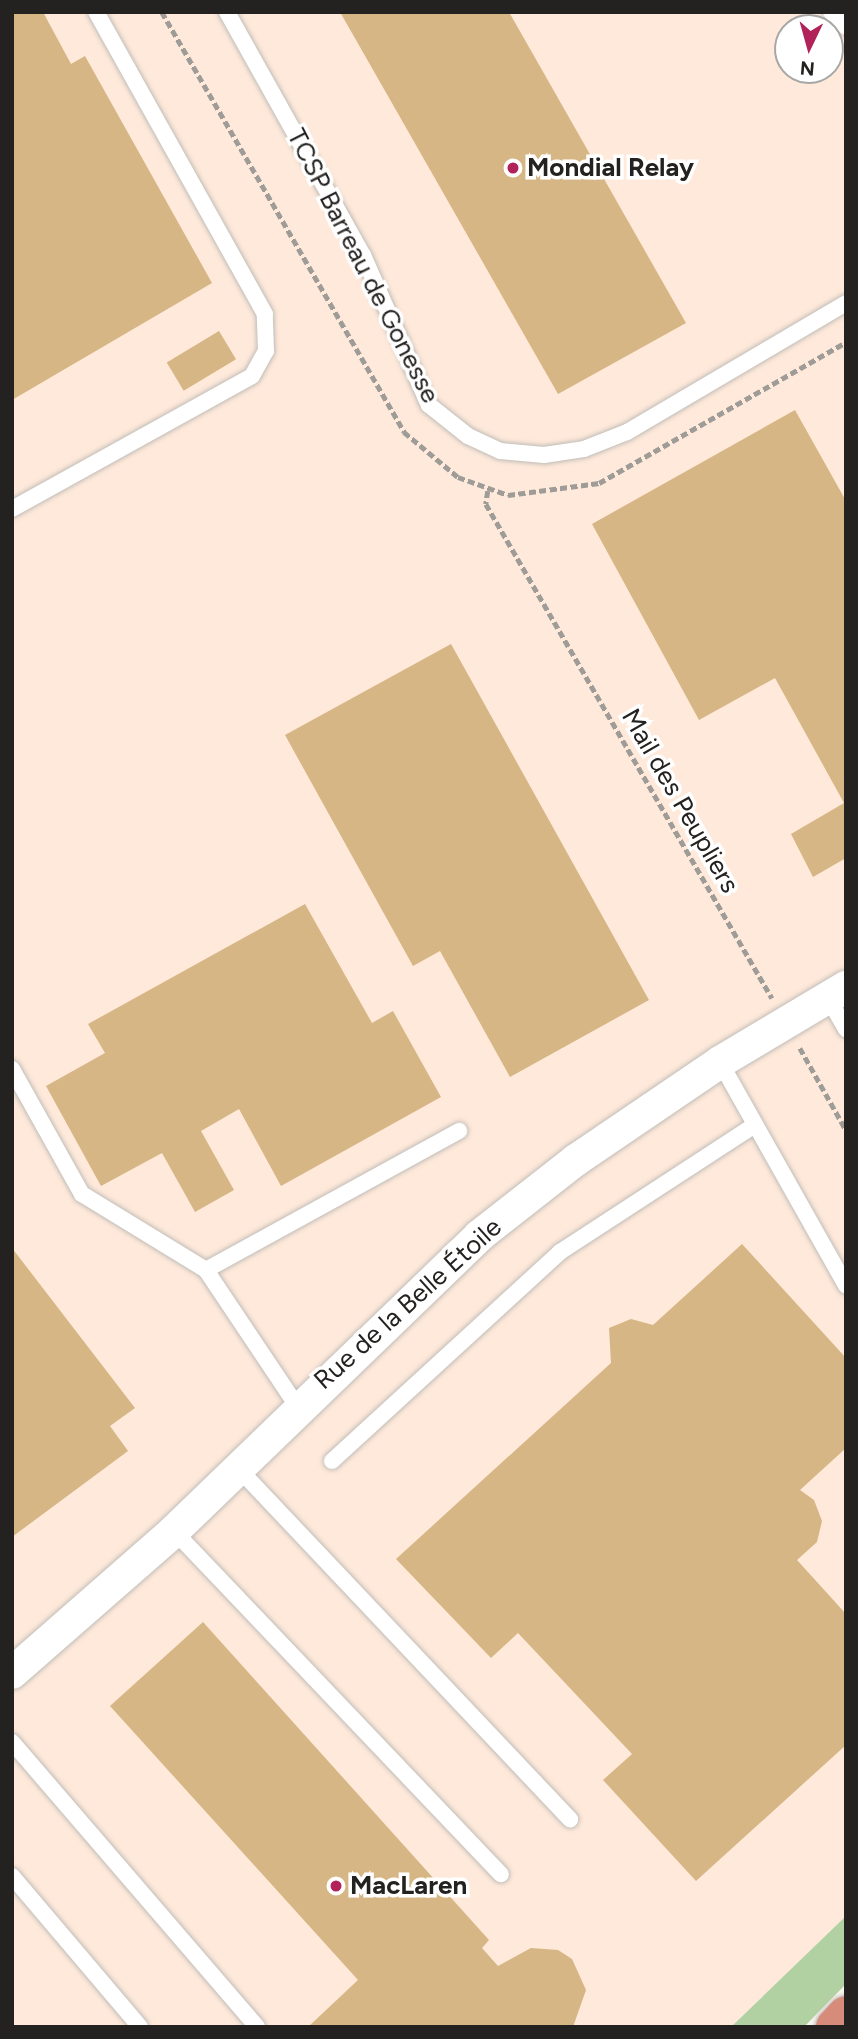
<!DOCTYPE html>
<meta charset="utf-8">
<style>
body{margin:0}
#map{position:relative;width:858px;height:2039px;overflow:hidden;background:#fbf7f1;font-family:Figtree,sans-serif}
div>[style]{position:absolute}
.industrial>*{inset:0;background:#fee9da}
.green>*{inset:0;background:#b2d1a2}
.building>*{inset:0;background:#d6b685;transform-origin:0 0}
.path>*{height:4.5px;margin-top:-2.25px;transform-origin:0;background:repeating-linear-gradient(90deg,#9f9c98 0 7px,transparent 0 10.5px)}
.roads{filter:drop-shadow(0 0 2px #c1bdb8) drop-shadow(0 0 2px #c1bdb8)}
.service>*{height:16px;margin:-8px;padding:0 8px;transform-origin:8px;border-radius:8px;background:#fff}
.minor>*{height:32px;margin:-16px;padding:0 16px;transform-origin:16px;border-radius:16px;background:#fff}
.motorway>*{height:38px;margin:-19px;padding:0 19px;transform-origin:19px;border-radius:19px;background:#d78b7a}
.dots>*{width:19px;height:19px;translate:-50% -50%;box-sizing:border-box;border:4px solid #fff;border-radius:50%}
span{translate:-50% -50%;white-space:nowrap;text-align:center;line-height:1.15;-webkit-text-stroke:7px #fff;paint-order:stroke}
.poi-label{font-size:26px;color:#242220;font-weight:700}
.left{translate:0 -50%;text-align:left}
.street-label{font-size:26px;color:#242220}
.frame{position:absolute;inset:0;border:14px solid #242220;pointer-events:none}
.north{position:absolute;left:774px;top:14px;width:70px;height:70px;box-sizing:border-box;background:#fff;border:2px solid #a7a7a6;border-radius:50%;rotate:185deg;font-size:19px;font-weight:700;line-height:28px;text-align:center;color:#242220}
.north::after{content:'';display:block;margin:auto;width:24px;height:32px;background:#b02259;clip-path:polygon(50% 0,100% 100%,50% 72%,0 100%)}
</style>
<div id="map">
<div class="industrial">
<i style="clip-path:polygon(evenodd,12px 12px,846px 12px,846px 1916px,731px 2027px,12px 2027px,12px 12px,788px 28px,830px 28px,830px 70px,788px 70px,788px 28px)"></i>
</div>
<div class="green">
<i style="clip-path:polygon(846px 1916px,846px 1984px,804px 2027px,731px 2027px)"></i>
</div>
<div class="building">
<i style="clip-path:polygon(12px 12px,43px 12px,71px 64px,85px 56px,212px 283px,12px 400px)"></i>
<i style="clip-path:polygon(340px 12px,509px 12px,686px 323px,558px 394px)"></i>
<i style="left:219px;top:331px;width:33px;height:61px;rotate:59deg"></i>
<i style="clip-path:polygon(795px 410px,846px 501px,846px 858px,813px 877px,791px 834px,844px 803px,775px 678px,699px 720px,592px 524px)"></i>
<i style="clip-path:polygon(451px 644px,649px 1000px,510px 1077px,440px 951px,413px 966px,285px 735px)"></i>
<i style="clip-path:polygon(305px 904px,372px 1023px,393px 1011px,441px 1097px,281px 1186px,239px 1109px,201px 1131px,234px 1190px,195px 1212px,162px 1153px,101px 1186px,46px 1086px,105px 1053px,88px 1024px)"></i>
<i style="clip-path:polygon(742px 1244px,846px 1358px,846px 1448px,800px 1490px,814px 1500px,822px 1521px,817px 1542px,797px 1560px,846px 1614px,846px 1745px,696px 1881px,603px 1780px,632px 1754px,518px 1633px,491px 1658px,396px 1559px,611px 1363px,609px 1328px,631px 1319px,653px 1325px)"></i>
<i style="clip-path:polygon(12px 1248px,135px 1408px,110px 1426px,128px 1451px,12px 1537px)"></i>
<i style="clip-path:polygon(203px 1622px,489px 1940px,482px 1948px,498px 1966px,531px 1948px,558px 1950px,572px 1959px,586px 1990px,573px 2027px,308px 2027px,358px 1980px,110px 1706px)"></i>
</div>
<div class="path">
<i style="left:162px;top:12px;width:485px;rotate:60deg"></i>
<i style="left:404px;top:432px;width:70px;rotate:39.8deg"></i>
<i style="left:458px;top:477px;width:53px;rotate:19.8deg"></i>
<i style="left:508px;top:495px;width:92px;rotate:-7.5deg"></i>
<i style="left:599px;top:483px;width:284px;rotate:-29.7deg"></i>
<i style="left:488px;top:491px;width:13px;rotate:99deg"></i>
<i style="left:486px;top:504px;width:571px;rotate:59.93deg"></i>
<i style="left:800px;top:1048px;width:94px;rotate:60.7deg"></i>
</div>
<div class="roads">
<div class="service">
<i style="left:227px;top:12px;width:278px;rotate:60.8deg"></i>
<i style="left:363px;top:255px;width:164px;rotate:66.3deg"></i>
<i style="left:429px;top:405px;width:50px;rotate:38.5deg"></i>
<i style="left:468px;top:436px;width:35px;rotate:25deg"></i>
<i style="left:500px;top:451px;width:44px;rotate:5.2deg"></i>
<i style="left:544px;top:455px;width:40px;rotate:-8.5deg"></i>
<i style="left:584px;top:449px;width:46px;rotate:-21.6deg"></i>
<i style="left:627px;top:432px;width:254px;rotate:-30.5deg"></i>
<i style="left:831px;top:12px;width:21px;rotate:45deg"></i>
<i style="left:12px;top:509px;width:274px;rotate:-29deg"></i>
<i style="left:252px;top:376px;width:29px;rotate:-61deg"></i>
<i style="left:266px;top:351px;width:37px;rotate:-92deg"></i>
<i style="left:265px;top:314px;width:346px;rotate:-119.2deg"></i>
<i style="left:828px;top:998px;width:36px;rotate:60deg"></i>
<i style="left:720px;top:1062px;width:257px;rotate:60.6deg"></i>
<i style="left:12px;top:1069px;width:143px;rotate:60.8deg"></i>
<i style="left:82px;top:1194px;width:145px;rotate:31.5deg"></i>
<i style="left:206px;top:1270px;width:164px;rotate:56.2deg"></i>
<i style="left:206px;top:1270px;width:289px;rotate:-28.8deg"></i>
<i style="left:332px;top:1461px;width:309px;rotate:-42.5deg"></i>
<i style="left:560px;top:1252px;width:230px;rotate:-33.1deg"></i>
<i style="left:237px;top:1467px;width:485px;rotate:46.6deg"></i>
<i style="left:174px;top:1531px;width:474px;rotate:46.4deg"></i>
<i style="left:12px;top:1742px;width:376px;rotate:49.3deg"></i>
<i style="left:12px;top:1876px;width:198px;rotate:49.7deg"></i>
</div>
<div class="minor">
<i style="left:12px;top:1673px;width:215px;rotate:-41.2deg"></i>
<i style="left:174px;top:1531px;width:424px;rotate:-44deg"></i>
<i style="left:479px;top:1236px;width:123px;rotate:-38.1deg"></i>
<i style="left:576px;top:1160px;width:174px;rotate:-34.2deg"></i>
<i style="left:720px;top:1062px;width:147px;rotate:-30.8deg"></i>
</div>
<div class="motorway">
<i style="left:835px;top:2027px;width:16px;rotate:-47deg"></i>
</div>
</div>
<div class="dots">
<i style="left:513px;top:168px;background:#b02259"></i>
<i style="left:336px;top:1886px;background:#b02259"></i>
</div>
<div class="poi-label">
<span class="left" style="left:527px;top:168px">Mondial Relay</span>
<span class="left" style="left:350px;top:1886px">MacLaren</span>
</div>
<div class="street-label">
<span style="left:363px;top:266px;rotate:63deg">TCSP Barreau de Gonesse</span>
<span style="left:680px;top:801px;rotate:60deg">Mail des Peupliers</span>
<span style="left:408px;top:1304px;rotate:-42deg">Rue de la Belle Étoile</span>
</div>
<div class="frame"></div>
<div class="north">N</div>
</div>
